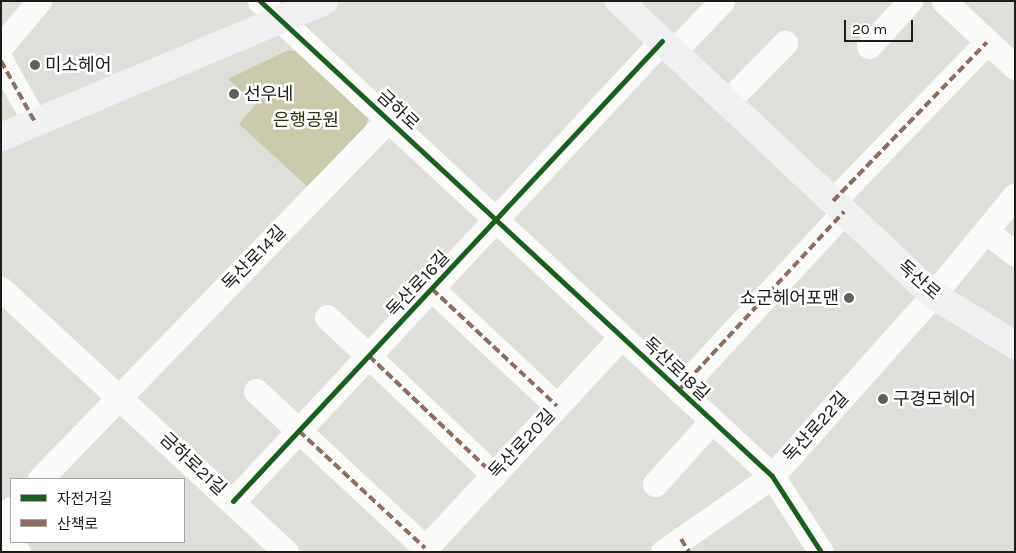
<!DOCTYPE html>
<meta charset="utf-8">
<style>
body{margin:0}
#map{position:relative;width:1016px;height:553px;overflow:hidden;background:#e0ded8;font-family:Karla,"Noto Sans KR",sans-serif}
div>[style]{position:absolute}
.green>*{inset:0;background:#c9caac}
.minor>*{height:25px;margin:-12.5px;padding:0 12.5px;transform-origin:12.5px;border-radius:12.5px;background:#fafaf9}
.major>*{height:28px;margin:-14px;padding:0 14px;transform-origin:14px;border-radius:14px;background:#eff0f2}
.quiet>*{height:4px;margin-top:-2px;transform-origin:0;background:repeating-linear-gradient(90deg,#8d6e63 0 8px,transparent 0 12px)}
.cycleway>*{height:5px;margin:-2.5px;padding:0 2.5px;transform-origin:2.5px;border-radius:2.5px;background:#1b5e20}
.dots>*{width:14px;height:14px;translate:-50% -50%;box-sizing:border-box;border:2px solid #fff;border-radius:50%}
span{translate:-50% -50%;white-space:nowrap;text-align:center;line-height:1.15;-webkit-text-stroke:5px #fff;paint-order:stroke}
.poi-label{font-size:18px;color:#1d1c18}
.left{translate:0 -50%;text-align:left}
.right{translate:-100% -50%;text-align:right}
.street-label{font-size:18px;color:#1d1c18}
.park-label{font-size:18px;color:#2f300d}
.frame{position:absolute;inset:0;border:2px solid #1d1c18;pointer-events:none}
.legend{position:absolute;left:10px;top:478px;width:175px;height:65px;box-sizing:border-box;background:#fff;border:1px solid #a5a4a3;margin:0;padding:6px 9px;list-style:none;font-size:15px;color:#1d1c18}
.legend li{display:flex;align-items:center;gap:10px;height:25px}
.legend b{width:25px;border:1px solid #a5a4a3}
.scale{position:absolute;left:844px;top:20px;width:69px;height:22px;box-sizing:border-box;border:2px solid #1d1c18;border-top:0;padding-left:6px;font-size:15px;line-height:18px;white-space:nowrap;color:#1d1c18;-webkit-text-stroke:4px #fff;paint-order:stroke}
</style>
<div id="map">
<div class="green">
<i style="clip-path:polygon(288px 50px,307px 53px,370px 115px,364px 129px,310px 189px,239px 124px,256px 104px,228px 79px)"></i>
</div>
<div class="minor">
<i style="left:260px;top:1px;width:698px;rotate:42.85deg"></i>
<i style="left:772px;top:476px;width:90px;rotate:57.2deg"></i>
<i style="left:944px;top:1px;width:97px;rotate:42.9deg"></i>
<i style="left:1px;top:46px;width:59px;rotate:-49.8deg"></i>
<i style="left:869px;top:46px;width:61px;rotate:-47.7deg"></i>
<i style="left:673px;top:52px;width:71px;rotate:-46.1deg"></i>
<i style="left:1px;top:61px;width:70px;rotate:60.9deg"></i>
<i style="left:727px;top:102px;width:83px;rotate:-45.5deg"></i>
<i style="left:833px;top:201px;width:221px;rotate:-45.9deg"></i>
<i style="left:986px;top:231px;width:37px;rotate:38deg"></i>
<i style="left:1px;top:289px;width:388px;rotate:42.7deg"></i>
<i style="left:432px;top:289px;width:171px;rotate:43.1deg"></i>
<i style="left:327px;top:317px;width:230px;rotate:43.4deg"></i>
<i style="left:679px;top:390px;width:243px;rotate:-47.2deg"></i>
<i style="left:256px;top:391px;width:231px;rotate:42.9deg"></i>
<i style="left:40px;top:479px;width:500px;rotate:-45.9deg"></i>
<i style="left:655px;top:484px;width:85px;rotate:-47.9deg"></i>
<i style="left:233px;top:501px;width:629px;rotate:-47deg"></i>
<i style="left:1px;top:520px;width:15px;rotate:-48deg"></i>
<i style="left:1px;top:536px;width:23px;rotate:43deg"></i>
<i style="left:422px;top:552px;width:293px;rotate:-47.2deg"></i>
<i style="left:663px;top:552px;width:133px;rotate:-34.9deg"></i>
<i style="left:772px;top:476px;width:242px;rotate:-48.3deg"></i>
<i style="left:933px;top:295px;width:129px;rotate:-50.6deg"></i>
</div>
<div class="major">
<i style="left:619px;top:1px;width:430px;rotate:43.1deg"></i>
<i style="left:933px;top:295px;width:96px;rotate:31.4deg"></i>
<i style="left:1px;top:137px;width:351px;rotate:-22.8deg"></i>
</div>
<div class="quiet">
<i style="left:1px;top:61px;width:70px;rotate:60.9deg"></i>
<i style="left:833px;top:201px;width:221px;rotate:-45.9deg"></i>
<i style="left:432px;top:289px;width:171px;rotate:43.1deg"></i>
<i style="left:369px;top:356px;width:173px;rotate:43.6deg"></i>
<i style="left:679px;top:390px;width:243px;rotate:-47.2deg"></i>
<i style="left:299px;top:431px;width:172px;rotate:42.9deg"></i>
<i style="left:681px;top:539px;width:15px;rotate:58deg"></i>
</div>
<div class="cycleway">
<i style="left:260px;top:1px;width:698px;rotate:42.85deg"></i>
<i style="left:772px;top:476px;width:90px;rotate:57.2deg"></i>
<i style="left:233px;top:501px;width:629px;rotate:-47deg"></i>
</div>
<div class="dots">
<i style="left:35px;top:65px;background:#61605b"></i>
<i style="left:234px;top:94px;background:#61605b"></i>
<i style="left:849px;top:298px;background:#61605b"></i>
<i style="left:883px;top:399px;background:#61605b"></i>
</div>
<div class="poi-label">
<span class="left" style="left:45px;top:65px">미소헤어</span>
<span class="left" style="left:244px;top:94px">선우네</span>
<span class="right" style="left:839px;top:298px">쇼군헤어포맨</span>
<span class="left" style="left:893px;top:399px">구경모헤어</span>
</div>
<div class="street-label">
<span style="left:398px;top:110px;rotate:43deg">금하로</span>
<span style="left:254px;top:258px;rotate:-46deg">독산로14길</span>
<span style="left:919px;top:280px;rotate:41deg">독산로</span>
<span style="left:418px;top:284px;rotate:-47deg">독산로16길</span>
<span style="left:676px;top:369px;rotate:43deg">독산로18길</span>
<span style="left:816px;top:427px;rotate:-48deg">독산로22길</span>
<span style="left:522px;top:444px;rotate:-47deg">독산로20길</span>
<span style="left:193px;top:464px;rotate:43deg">금하로21길</span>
</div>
<div class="park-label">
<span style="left:306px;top:120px">은행공원</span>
</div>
<div class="frame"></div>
<ul class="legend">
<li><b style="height:6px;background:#1b5e20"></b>자전거길</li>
<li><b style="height:6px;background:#8d6e63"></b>산책로</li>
</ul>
<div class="scale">20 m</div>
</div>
